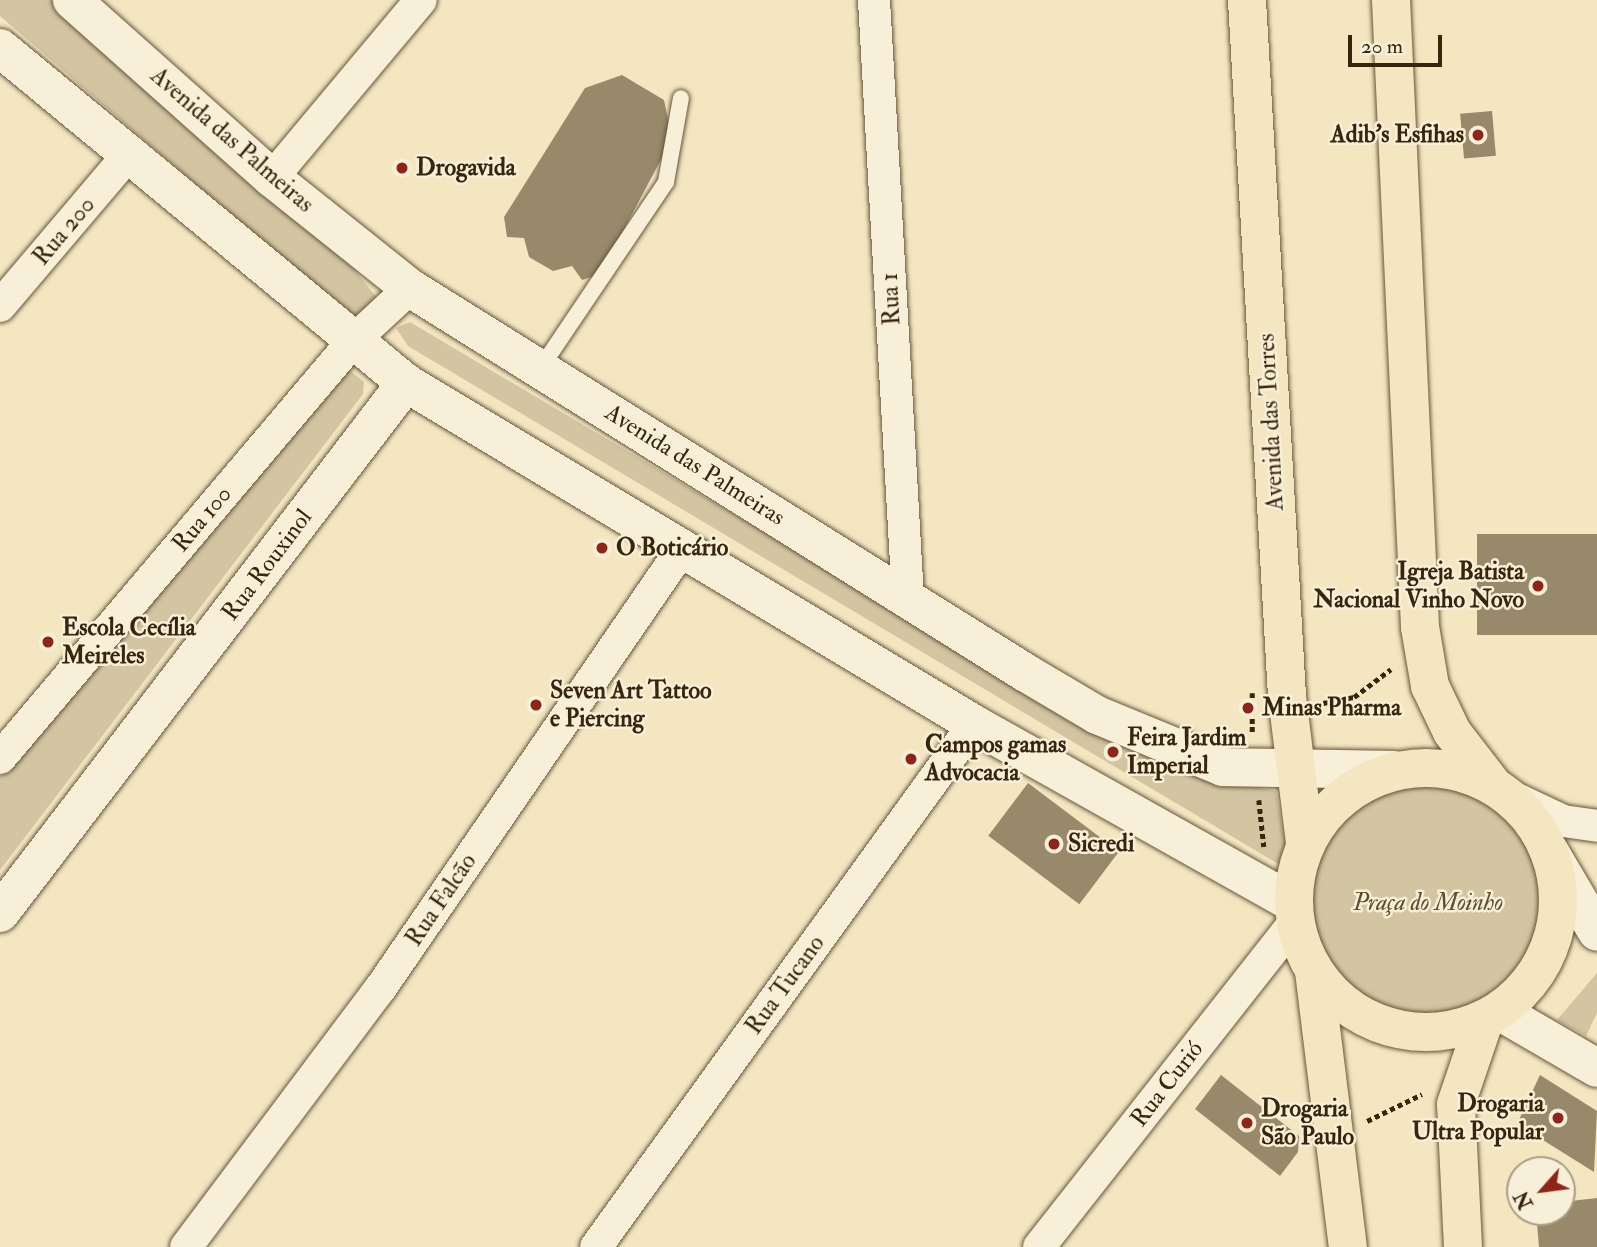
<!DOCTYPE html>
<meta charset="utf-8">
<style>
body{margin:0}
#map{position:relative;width:1597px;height:1247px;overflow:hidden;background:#f3e6c1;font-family:"IM FELL Double Pica",serif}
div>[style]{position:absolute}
.green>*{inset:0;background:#d3c5a2}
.round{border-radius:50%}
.building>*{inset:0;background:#99896b;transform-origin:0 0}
.path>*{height:4.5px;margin-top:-2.25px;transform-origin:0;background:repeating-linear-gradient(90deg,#38250d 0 5px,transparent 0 8.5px)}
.roads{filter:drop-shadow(0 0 2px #67553a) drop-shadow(0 0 2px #67553a)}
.lane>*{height:16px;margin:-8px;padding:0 8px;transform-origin:8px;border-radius:8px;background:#f7efd7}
.street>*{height:32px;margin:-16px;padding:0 16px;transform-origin:16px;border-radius:16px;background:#f7efd7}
.secondary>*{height:38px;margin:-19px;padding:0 19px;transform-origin:19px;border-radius:19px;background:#f7efd7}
.primary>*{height:38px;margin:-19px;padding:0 19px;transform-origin:19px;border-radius:19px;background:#f3e6c1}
.primary>.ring{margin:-19px;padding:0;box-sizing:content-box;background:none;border:38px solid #f3e6c1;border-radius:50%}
.dots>*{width:19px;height:19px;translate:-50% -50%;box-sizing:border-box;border:4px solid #f7efd7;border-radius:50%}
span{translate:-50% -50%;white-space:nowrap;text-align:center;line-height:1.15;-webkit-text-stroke:5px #f7efd7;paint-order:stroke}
.poi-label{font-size:24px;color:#38250d;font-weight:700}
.right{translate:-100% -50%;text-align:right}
.left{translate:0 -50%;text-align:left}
.street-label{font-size:24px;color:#38250d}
.park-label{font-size:24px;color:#5f4d32;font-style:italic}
.north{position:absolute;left:1506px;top:1156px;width:70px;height:70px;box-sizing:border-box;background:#f7efd7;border:2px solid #ab9e86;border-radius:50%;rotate:242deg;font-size:19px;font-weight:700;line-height:28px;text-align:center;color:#38250d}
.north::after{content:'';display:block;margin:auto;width:24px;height:32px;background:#8f2418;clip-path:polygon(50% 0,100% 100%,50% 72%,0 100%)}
.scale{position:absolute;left:1348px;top:35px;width:94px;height:32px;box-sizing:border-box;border:4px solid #38250d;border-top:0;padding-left:9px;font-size:21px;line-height:24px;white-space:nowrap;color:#38250d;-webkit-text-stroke:5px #f7efd7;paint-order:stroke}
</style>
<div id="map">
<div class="green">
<i style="clip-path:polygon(0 0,52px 0,350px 264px,377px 298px,358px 324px,0 16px)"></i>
<i style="clip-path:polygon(410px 322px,1124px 746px,1198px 776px,1276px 791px,1290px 871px,408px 346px,396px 328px)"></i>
<i style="clip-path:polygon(349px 370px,364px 382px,363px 394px,0 870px,0 777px)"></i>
<i class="round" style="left:1311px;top:786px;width:234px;height:234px"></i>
<i style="clip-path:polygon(1597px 973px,1597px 1013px,1586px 1036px,1557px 1020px)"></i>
</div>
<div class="building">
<i style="clip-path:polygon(622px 75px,664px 100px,672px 139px,600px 274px,582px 280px,572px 266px,553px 271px,529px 257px,524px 238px,507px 237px,504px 217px,585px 88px)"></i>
<i style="left:1492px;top:111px;width:45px;height:32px;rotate:85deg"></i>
<i style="left:1597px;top:534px;width:101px;height:120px;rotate:90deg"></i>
<i style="left:1028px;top:783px;width:114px;height:66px;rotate:37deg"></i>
<i style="clip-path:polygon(1221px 1075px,1299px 1136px,1298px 1152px,1280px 1176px,1195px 1109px)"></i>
<i style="clip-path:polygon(1540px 1075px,1597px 1111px,1594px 1172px,1517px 1124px)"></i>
<i style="clip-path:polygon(1597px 1198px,1597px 1247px,1539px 1247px,1536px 1212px,1562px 1212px,1562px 1202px)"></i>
</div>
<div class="path">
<i style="left:1323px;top:703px;width:32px;rotate:-11deg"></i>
<i style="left:1354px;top:697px;width:46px;rotate:-37.1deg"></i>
<i style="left:1252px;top:732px;width:39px;rotate:-90deg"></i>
<i style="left:1259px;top:800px;width:47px;rotate:83.9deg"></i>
<i style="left:1367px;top:1121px;width:61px;rotate:-26.1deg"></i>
</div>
<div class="roads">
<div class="lane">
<i style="left:540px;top:369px;width:225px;rotate:-56deg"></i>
<i style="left:666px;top:182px;width:85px;rotate:-79.9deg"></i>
</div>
<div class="street">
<i style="left:874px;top:0;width:600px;rotate:86.75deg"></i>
<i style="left:272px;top:178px;width:232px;rotate:-50.1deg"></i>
<i style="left:0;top:306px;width:197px;rotate:-49.7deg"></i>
<i style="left:0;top:758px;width:546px;rotate:-49.75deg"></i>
<i style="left:353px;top:341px;width:78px;rotate:-42.9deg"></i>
<i style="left:1508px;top:795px;width:61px;rotate:25.3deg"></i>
<i style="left:1563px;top:821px;width:34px;rotate:8deg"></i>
<i style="left:186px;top:1247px;width:323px;rotate:-53.1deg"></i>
<i style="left:380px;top:989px;width:537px;rotate:-55.54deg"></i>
<i style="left:596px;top:1247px;width:645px;rotate:-54.14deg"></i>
<i style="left:1039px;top:1247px;width:414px;rotate:-51.8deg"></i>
</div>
<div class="secondary">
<i style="left:72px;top:0;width:268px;rotate:41.7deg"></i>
<i style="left:272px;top:178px;width:176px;rotate:38.6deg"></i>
<i style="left:410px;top:288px;width:726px;rotate:32.01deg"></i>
<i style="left:1026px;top:673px;width:82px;rotate:30.6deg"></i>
<i style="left:1097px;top:715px;width:136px;rotate:22.4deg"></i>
<i style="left:1223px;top:767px;width:170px;rotate:1deg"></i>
<i style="left:0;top:48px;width:526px;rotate:39.53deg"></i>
<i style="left:406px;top:383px;width:662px;rotate:30.98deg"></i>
<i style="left:974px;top:724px;width:366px;rotate:29.3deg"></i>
<i style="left:1548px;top:849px;width:96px;rotate:59.4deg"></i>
<i style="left:0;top:913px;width:668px;rotate:-52.55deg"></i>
<i style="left:1499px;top:1011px;width:113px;rotate:30.2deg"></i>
</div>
<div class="primary">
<i style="left:1247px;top:0;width:697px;rotate:86.71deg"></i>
<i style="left:1287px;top:696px;width:148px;rotate:83deg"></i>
<i style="left:1391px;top:0;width:628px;rotate:87.35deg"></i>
<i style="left:1420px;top:627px;width:60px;rotate:80.4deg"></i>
<i style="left:1430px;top:686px;width:51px;rotate:64.4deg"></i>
<i style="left:1452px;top:732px;width:67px;rotate:52.3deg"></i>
<i class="ring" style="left:1294px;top:768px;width:226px;height:226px"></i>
<i style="left:1314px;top:971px;width:278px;rotate:83deg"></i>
<i style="left:1463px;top:1247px;width:143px;rotate:-92.8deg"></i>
<i style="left:1456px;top:1104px;width:90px;rotate:-71.2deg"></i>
</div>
</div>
<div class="dots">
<i style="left:1478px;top:135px;background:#8f2418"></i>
<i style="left:402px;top:168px;background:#8f2418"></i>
<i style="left:602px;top:548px;background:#8f2418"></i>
<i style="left:1538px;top:586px;background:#8f2418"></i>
<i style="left:48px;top:642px;background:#8f2418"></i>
<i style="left:536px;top:705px;background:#8f2418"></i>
<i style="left:1248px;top:708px;background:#8f2418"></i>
<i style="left:1113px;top:752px;background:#8f2418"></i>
<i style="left:911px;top:759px;background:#8f2418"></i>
<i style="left:1054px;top:844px;background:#8f2418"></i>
<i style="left:1558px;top:1118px;background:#8f2418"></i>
<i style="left:1247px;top:1123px;background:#8f2418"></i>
</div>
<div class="poi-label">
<span class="right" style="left:1464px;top:135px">Adib's Esfihas</span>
<span class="left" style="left:416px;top:168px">Drogavida</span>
<span class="left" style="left:616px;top:548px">O Boticário</span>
<span class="right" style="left:1524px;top:586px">Igreja Batista<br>Nacional Vinho Novo</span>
<span class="left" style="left:62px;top:642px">Escola Cecília<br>Meireles</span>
<span class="left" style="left:550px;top:705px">Seven Art Tattoo<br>e Piercing</span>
<span class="left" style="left:1262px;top:708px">Minas Pharma</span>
<span class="left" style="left:1127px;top:752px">Feira Jardim<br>Imperial</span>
<span class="left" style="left:925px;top:759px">Campos gamas<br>Advocacia</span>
<span class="left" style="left:1068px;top:844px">Sicredi</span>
<span class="right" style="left:1544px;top:1118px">Drogaria<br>Ultra Popular</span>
<span class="left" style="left:1261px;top:1123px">Drogaria<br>São Paulo</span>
</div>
<div class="street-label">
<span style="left:232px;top:140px;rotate:41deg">Avenida das Palmeiras</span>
<span style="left:64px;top:231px;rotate:-50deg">Rua 200</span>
<span style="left:891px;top:299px;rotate:-93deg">Rua 1</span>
<span style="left:1271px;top:422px;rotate:-93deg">Avenida das Torres</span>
<span style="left:695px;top:465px;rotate:32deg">Avenida das Palmeiras</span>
<span style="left:202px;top:519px;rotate:-50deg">Rua 100</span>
<span style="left:267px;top:565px;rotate:-53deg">Rua Rouxinol</span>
<span style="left:441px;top:900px;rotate:-56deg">Rua Falcão</span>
<span style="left:785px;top:985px;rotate:-54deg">Rua Tucano</span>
<span style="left:1167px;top:1084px;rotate:-52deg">Rua Curió</span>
</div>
<div class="park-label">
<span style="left:1428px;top:903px">Praça do Moinho</span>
</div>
<div class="north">N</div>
<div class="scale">20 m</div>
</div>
